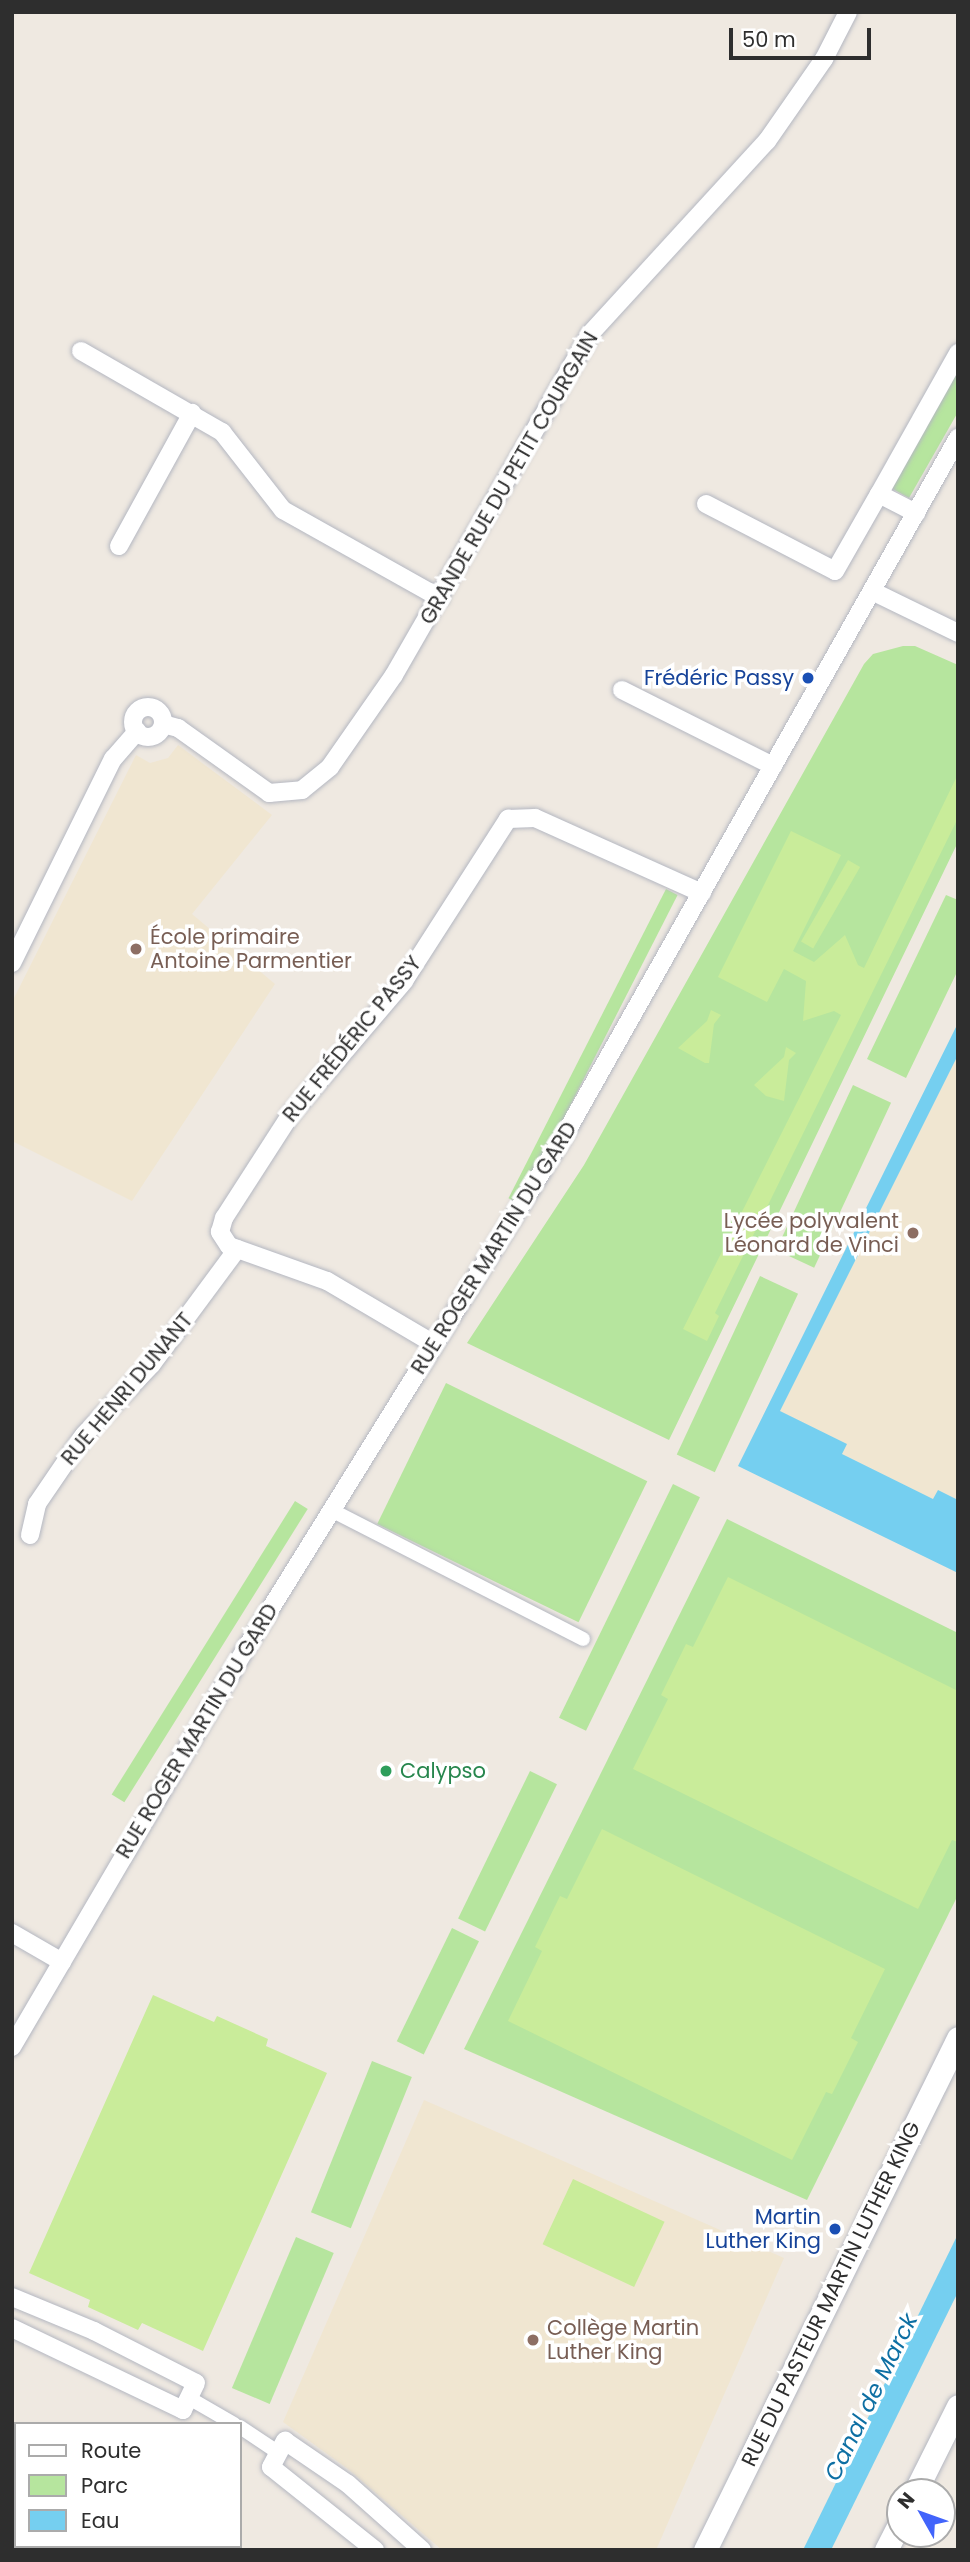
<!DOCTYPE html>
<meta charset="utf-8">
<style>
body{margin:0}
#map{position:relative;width:970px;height:2562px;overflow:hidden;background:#efe9e1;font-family:Poppins,sans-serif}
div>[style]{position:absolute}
.education>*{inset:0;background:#f0e6d1}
.green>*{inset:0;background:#b6e59e;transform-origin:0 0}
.pitch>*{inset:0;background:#c9ec9a;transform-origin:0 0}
.water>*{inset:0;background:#75cff0}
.roads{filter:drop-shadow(0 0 2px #b4b7c1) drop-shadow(0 0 2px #b4b7c1)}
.pedestrian>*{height:14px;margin:-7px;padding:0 7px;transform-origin:7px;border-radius:7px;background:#fff}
.minor>*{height:18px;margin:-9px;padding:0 9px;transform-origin:9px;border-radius:9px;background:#fff}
.minor>.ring{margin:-9px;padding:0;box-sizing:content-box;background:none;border:18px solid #fff;border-radius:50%}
.tertiary>*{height:23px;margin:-11.5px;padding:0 11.5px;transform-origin:11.5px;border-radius:11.5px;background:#fff}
.dots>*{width:19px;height:19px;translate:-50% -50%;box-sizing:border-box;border:4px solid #fff;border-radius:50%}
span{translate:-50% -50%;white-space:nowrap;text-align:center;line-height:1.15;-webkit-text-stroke:7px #fff;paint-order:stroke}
.street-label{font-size:21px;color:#2e2e2e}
.transit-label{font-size:21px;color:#164399}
.right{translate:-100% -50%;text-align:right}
.education-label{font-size:21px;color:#785e54}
.left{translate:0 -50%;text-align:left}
.leisure-label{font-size:21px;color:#27864d}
.water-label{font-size:23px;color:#0d6fa3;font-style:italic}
.frame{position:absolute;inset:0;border:14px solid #2e2e2e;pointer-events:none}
.legend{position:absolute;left:14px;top:2422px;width:228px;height:126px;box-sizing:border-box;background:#fff;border:2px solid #ababab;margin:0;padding:9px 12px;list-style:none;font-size:21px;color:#2e2e2e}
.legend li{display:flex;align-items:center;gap:14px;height:35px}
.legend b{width:35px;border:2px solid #ababab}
.north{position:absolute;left:886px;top:2478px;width:70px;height:70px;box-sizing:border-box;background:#fff;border:2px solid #ababab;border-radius:50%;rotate:310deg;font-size:19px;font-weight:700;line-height:28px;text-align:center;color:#2e2e2e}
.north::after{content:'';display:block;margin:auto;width:24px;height:32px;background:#4264fb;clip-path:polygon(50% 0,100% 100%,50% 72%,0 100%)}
.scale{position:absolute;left:729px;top:28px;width:142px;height:32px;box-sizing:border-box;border:4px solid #2e2e2e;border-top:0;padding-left:9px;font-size:21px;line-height:24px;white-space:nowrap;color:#2e2e2e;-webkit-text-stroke:5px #fff;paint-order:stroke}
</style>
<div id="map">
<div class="education">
<i style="clip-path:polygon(178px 745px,272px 815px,192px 914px,275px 984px,132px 1201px,12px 1141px,12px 1002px,136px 755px,150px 763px,168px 758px)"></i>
<i style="clip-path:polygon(958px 1055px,958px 1500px,938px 1491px,934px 1500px,842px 1454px,846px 1444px,779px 1411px)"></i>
<i style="clip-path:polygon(424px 2100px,784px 2258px,656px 2550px,442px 2550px,348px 2469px,283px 2422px)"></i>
</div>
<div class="green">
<i style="clip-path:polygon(958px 371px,958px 412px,909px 498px,891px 488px)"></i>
<i style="clip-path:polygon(903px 646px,915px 646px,958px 665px,958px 842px,669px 1440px,467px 1343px,584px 1165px,864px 664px,873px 654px)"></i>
<i style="left:666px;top:889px;width:13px;height:347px;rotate:27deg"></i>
<i style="clip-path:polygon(946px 895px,958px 900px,958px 970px,906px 1078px,867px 1059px)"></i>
<i style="left:853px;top:1085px;width:42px;height:182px;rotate:25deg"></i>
<i style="left:760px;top:1276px;width:42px;height:197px;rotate:25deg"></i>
<i style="left:446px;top:1383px;width:224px;height:157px;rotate:26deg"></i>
<i style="left:673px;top:1484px;width:30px;height:260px;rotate:26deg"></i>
<i style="left:295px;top:1501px;width:15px;height:346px;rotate:32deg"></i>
<i style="clip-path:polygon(727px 1519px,958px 1633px,958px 1895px,807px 2200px,464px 2049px)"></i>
<i style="left:530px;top:1771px;width:30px;height:164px;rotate:26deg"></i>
<i style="left:452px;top:1928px;width:30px;height:126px;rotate:26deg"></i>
<i style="left:372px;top:2061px;width:43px;height:163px;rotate:22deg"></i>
<i style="left:296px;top:2237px;width:41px;height:164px;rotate:23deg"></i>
</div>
<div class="pitch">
<i style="clip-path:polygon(958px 774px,958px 818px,715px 1313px,719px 1316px,707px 1341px,683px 1329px,841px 1015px,834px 1011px,803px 1021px,806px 981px,784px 969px,767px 1002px,718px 977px,791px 831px,841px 855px,793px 951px,814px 962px,845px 935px,858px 965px,864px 968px)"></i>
<i style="left:848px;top:860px;width:14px;height:94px;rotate:30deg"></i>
<i style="clip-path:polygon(711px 1010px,721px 1015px,714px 1024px,709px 1063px,705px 1063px,678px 1048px,707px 1021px)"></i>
<i style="clip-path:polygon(786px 1047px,796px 1053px,789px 1060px,784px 1101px,766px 1096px,754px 1085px,784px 1057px)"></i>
<i style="clip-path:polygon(728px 1577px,958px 1691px,958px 1842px,952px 1840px,918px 1909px,633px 1769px,668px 1699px,661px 1695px,686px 1644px,693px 1647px)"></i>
<i style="clip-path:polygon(602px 1829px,885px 1969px,851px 2038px,858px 2042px,832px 2094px,826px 2092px,792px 2160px,508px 2021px,542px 1951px,535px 1947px,560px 1896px,567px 1899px)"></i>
<i style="clip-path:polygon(153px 1995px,214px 2022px,217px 2016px,268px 2039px,266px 2046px,327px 2073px,203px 2351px,142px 2323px,138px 2330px,88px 2307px,90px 2300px,29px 2273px)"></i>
<i style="left:573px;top:2179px;width:101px;height:72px;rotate:25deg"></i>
</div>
<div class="water">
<i style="clip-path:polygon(958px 1023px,958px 1055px,780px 1411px,847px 1444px,842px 1454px,933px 1499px,938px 1490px,958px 1500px,958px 1573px,738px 1466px)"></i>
<i style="clip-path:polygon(958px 2234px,958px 2292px,831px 2550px,803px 2550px)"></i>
</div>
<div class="roads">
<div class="pedestrian">
<i style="left:331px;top:1510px;width:283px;rotate:27.1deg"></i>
<i style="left:189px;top:2398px;width:52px;rotate:30deg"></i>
<i style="left:240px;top:2427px;width:47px;rotate:33.7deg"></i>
</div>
<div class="minor">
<i style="left:81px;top:351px;width:163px;rotate:29.9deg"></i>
<i style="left:222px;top:432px;width:99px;rotate:52deg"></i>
<i style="left:283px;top:510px;width:180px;rotate:29.3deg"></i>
<i style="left:879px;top:494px;width:162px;rotate:-60.7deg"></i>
<i style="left:706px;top:504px;width:145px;rotate:27.4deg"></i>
<i style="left:835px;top:571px;width:89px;rotate:-60.3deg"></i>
<i style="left:879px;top:494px;width:42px;rotate:27.2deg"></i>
<i style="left:119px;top:546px;width:152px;rotate:-61.2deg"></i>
<i style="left:872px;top:591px;width:96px;rotate:26deg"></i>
<i style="left:622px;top:690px;width:169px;rotate:26.7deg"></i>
<i class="ring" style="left:133px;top:707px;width:12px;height:12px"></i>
<i style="left:163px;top:724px;width:16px;rotate:15deg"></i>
<i style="left:178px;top:728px;width:112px;rotate:35.5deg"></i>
<i style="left:269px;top:793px;width:33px;rotate:-5deg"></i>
<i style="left:302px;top:790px;width:36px;rotate:-39deg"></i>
<i style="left:330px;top:767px;width:112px;rotate:-55.2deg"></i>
<i style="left:394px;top:675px;width:393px;rotate:-60.1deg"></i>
<i style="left:590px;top:334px;width:262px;rotate:-47.5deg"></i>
<i style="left:767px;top:141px;width:100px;rotate:-55.2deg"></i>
<i style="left:824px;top:59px;width:53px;rotate:-62.9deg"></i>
<i style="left:12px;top:963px;width:228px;rotate:-63.7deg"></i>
<i style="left:113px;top:759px;width:37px;rotate:-49deg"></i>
<i style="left:434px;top:1344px;width:124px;rotate:-149.5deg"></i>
<i style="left:327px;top:1281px;width:104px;rotate:-160.3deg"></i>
<i style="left:229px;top:1246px;width:17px;rotate:-123deg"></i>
<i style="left:220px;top:1232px;width:15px;rotate:-74deg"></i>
<i style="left:224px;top:1218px;width:124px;rotate:-57.2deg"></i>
<i style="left:291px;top:1114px;width:175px;rotate:-49.6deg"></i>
<i style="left:404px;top:981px;width:193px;rotate:-57.3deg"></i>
<i style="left:508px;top:819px;width:27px;rotate:-2deg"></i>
<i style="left:535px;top:818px;width:183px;rotate:24.2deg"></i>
<i style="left:30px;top:1535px;width:32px;rotate:-77deg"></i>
<i style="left:37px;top:1504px;width:83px;rotate:-55.7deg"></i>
<i style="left:84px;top:1435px;width:98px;rotate:-46.2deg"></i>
<i style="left:152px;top:1364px;width:143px;rotate:-53.5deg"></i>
<i style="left:12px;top:1933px;width:58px;rotate:30.1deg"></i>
<i style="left:12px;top:2047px;width:466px;rotate:-59.6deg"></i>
<i style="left:248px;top:1645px;width:599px;rotate:-58.17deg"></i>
<i style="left:564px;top:1136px;width:802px;rotate:-60.56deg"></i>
<i style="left:12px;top:2297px;width:89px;rotate:22.5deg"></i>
<i style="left:94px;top:2331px;width:114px;rotate:27deg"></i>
<i style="left:196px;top:2383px;width:30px;rotate:116deg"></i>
<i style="left:183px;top:2410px;width:190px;rotate:-154.4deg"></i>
<i style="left:375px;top:2550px;width:133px;rotate:-141.4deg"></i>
<i style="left:271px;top:2467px;width:30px;rotate:-62deg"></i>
<i style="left:285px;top:2441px;width:76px;rotate:34.3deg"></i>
<i style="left:348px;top:2484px;width:99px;rotate:41.7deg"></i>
</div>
<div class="tertiary">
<i style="left:915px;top:2492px;width:96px;rotate:-63.4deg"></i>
<i style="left:22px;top:2546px;width:8px;rotate:30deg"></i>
<i style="left:705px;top:2550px;width:571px;rotate:-63.7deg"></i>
<i style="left:886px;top:2550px;width:31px;rotate:-63deg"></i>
</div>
</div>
<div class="dots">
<i style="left:808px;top:678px;background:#1a4fb4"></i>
<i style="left:136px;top:949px;background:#8d6e63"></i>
<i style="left:913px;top:1233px;background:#8d6e63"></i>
<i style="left:386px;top:1771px;background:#2e9e5b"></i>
<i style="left:835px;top:2229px;background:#1a4fb4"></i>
<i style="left:533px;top:2340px;background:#8d6e63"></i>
</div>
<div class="street-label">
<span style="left:509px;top:478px;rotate:-60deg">GRANDE RUE DU PETIT COURGAIN</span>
<span style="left:352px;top:1039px;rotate:-51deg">RUE FRÉDÉRIC PASSY</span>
<span style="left:494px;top:1248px;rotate:-58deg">RUE ROGER MARTIN DU GARD</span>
<span style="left:127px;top:1389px;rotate:-50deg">RUE HENRI DUNANT</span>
<span style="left:197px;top:1731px;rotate:-59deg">RUE ROGER MARTIN DU GARD</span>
<span style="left:831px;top:2294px;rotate:-64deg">RUE DU PASTEUR MARTIN LUTHER KING</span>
</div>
<div class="transit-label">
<span class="right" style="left:794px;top:678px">Frédéric Passy</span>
<span class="right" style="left:821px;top:2229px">Martin<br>Luther King</span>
</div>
<div class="education-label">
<span class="left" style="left:150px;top:949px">École primaire<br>Antoine Parmentier</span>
<span class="right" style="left:899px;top:1233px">Lycée polyvalent<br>Léonard de Vinci</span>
<span class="left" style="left:547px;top:2340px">Collège Martin<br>Luther King</span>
</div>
<div class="leisure-label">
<span class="left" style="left:400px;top:1771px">Calypso</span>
</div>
<div class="water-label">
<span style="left:871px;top:2397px;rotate:-64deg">Canal de Marck</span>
</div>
<div class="frame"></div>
<ul class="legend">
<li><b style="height:9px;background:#fff"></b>Route</li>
<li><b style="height:19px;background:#b6e59e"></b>Parc</li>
<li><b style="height:19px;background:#75cff0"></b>Eau</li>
</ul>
<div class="north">N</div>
<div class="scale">50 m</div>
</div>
